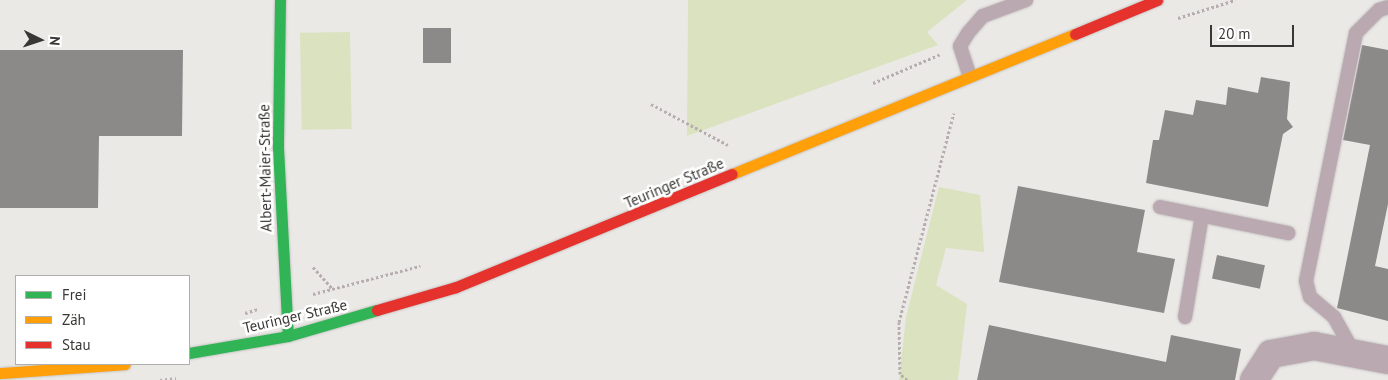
<!DOCTYPE html>
<meta charset="utf-8">
<style>
body{margin:0}
#map{position:relative;width:1388px;height:380px;overflow:hidden;background:#ebe9e6;font-family:"PT Sans",sans-serif}
div>[style]{position:absolute}
.green>*{inset:0;background:#dbe2bf;transform-origin:0 0}
.building>*{inset:0;background:#8b8a89;transform-origin:0 0}
.path>*{height:3px;margin-top:-1.5px;transform-origin:0;background:repeating-linear-gradient(90deg,#b7acb0 0 2.5px,transparent 0 5px)}
.roads{filter:drop-shadow(0 0 1px #c6c5c3) drop-shadow(0 0 1px #c6c5c3)}
.lane>*{height:14px;margin:-7px;padding:0 7px;transform-origin:7px;border-radius:7px;background:#bba9b2}
.street>*{height:28px;margin:-14px;padding:0 14px;transform-origin:14px;border-radius:14px;background:#bba9b2}
.fast>*{height:11px;margin:-5.5px;padding:0 5.5px;transform-origin:5.5px;border-radius:5.5px;background:#30b455}
.slow>*{height:11px;margin:-5.5px;padding:0 5.5px;transform-origin:5.5px;border-radius:5.5px;background:#ff9f0a}
.jam>*{height:11px;margin:-5.5px;padding:0 5.5px;transform-origin:5.5px;border-radius:5.5px;background:#e5322d}
span{translate:-50% -50%;white-space:nowrap;text-align:center;line-height:1.15;-webkit-text-stroke:5px #fff;paint-order:stroke}
.street-label{font-size:15px;color:#383735}
.legend{position:absolute;left:15px;top:275px;width:175px;height:90px;box-sizing:border-box;background:#fff;border:1px solid #afafae;margin:0;padding:6px 9px;list-style:none;font-size:15px;color:#383735}
.legend li{display:flex;align-items:center;gap:10px;height:25px}
.legend b{width:25px;border:1px solid #afafae}
.north{position:absolute;left:15px;top:15px;width:50px;height:50px;-webkit-text-stroke:4px #fff;paint-order:stroke;rotate:94deg;font-size:14px;font-weight:700;line-height:20px;text-align:center;color:#383735}
.north::after{content:'';display:block;margin:auto;width:18px;height:22px;background:#383735;clip-path:polygon(50% 0,100% 100%,50% 72%,0 100%)}
.scale{position:absolute;left:1210px;top:25px;width:84px;height:22px;box-sizing:border-box;border:2px solid #383735;border-top:0;padding-left:6px;font-size:15px;line-height:18px;white-space:nowrap;color:#383735;-webkit-text-stroke:4px #fff;paint-order:stroke}
</style>
<div id="map">
<div class="green">
<i style="clip-path:polygon(688px 0,967px 0,927px 32px,938px 45px,687px 136px)"></i>
<i style="left:350px;top:32px;width:97px;height:50px;rotate:89deg"></i>
<i style="clip-path:polygon(939px 187px,980px 195px,984px 252px,946px 248px,936px 285px,967px 304px,958px 380px,899px 380px,906px 317px)"></i>
</div>
<div class="building">
<i style="left:423px;top:28px;width:28px;height:35px"></i>
<i style="clip-path:polygon(1362px 45px,1388px 50px,1388px 204px,1375px 266px,1388px 269px,1388px 321px,1337px 308px,1370px 145px,1343px 140px)"></i>
<i style="clip-path:polygon(0 50px,183px 50px,182px 136px,99px 136px,98px 208px,0 208px)"></i>
<i style="clip-path:polygon(1261px 77px,1290px 82px,1287px 119px,1293px 127px,1283px 134px,1268px 207px,1146px 183px,1153px 140px,1159px 140px,1165px 110px,1193px 115px,1196px 100px,1226px 105px,1228px 87px,1258px 93px)"></i>
<i style="clip-path:polygon(1018px 186px,1145px 210px,1137px 252px,1175px 259px,1164px 313px,999px 282px)"></i>
<i style="left:1217px;top:255px;width:49px;height:24px;rotate:12deg"></i>
<i style="clip-path:polygon(989px 325px,1166px 362px,1171px 335px,1241px 349px,1235px 380px,977px 380px)"></i>
</div>
<div class="path">
<i style="left:1178px;top:18px;width:60px;rotate:-17.5deg"></i>
<i style="left:873px;top:83px;width:74px;rotate:-23.1deg"></i>
<i style="left:651px;top:104px;width:87px;rotate:28deg"></i>
<i style="left:313px;top:267px;width:30px;rotate:48deg"></i>
<i style="left:313px;top:294px;width:111px;rotate:-14.7deg"></i>
<i style="left:245px;top:313px;width:14px;rotate:-17deg"></i>
<i style="left:160px;top:380px;width:16px;rotate:-7deg"></i>
<i style="left:907px;top:380px;width:9px;rotate:-139deg"></i>
<i style="left:900px;top:374px;width:52px;rotate:-91.1deg"></i>
<i style="left:899px;top:322px;width:216px;rotate:-75.3deg"></i>
</div>
<div class="roads">
<div class="lane">
<i style="left:969px;top:74px;width:29px;rotate:-108deg"></i>
<i style="left:960px;top:46px;width:15px;rotate:-58deg"></i>
<i style="left:968px;top:33px;width:23px;rotate:-49deg"></i>
<i style="left:983px;top:16px;width:46px;rotate:-20.4deg"></i>
<i style="left:1160px;top:207px;width:131px;rotate:11.5deg"></i>
<i style="left:1185px;top:317px;width:103px;rotate:-80.5deg"></i>
<i style="left:1354px;top:353px;width:41px;rotate:-119.1deg"></i>
<i style="left:1334px;top:317px;width:31px;rotate:-140deg"></i>
<i style="left:1310px;top:297px;width:16px;rotate:-104deg"></i>
<i style="left:1306px;top:281px;width:253px;rotate:-78.6deg"></i>
<i style="left:1356px;top:33px;width:33px;rotate:-45deg"></i>
<i style="left:1379px;top:10px;width:9px;rotate:-18deg"></i>
</div>
<div class="street">
<i style="left:1254px;top:380px;width:31px;rotate:-57deg"></i>
<i style="left:1271px;top:354px;width:44px;rotate:-10.5deg"></i>
<i style="left:1314px;top:346px;width:75px;rotate:10.7deg"></i>
</div>
<div class="fast">
<i style="left:280px;top:0;width:148px;rotate:90.8deg"></i>
<i style="left:278px;top:148px;width:188px;rotate:87deg"></i>
<i style="left:189px;top:353px;width:100px;rotate:-9.7deg"></i>
<i style="left:288px;top:336px;width:93px;rotate:-16.3deg"></i>
</div>
<div class="slow">
<i style="left:732px;top:174px;width:370px;rotate:-22.2deg"></i>
<i style="left:0;top:373px;width:125px;rotate:-4.1deg"></i>
</div>
<div class="jam">
<i style="left:1075px;top:34px;width:89px;rotate:-22.5deg"></i>
<i style="left:377px;top:310px;width:82px;rotate:-16.2deg"></i>
<i style="left:456px;top:287px;width:298px;rotate:-22.3deg"></i>
</div>
</div>
<div class="street-label">
<span style="left:265px;top:168px;rotate:-91deg">Albert-Maier-Straße</span>
<span style="left:674px;top:183px;rotate:-23deg">Teuringer Straße</span>
<span style="left:295px;top:316px;rotate:-13deg">Teuringer Straße</span>
</div>
<ul class="legend">
<li><b style="height:6px;background:#30b455"></b>Frei</li>
<li><b style="height:6px;background:#ff9f0a"></b>Zäh</li>
<li><b style="height:6px;background:#e5322d"></b>Stau</li>
</ul>
<div class="north">N</div>
<div class="scale">20 m</div>
</div>
